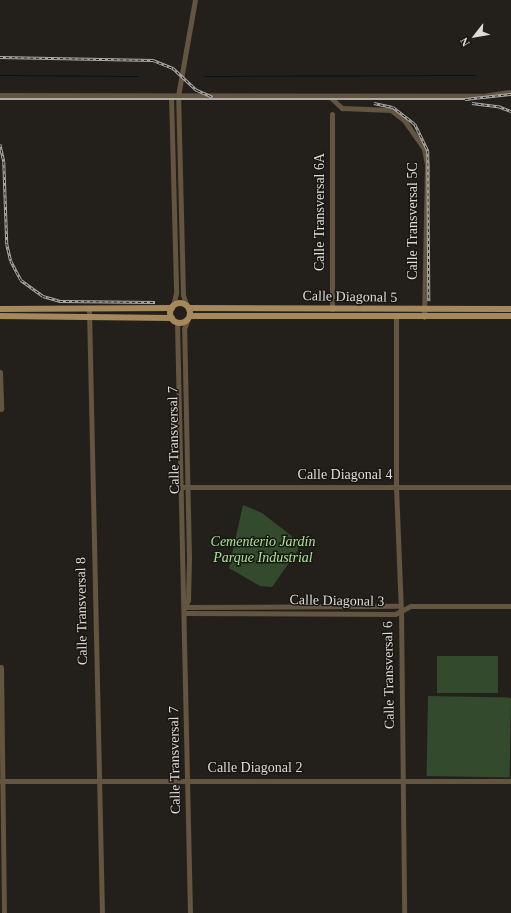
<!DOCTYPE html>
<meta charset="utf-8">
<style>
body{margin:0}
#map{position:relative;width:511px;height:913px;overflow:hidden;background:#23201c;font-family:"Times New Roman",serif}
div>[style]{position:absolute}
.green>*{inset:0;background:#334a2d;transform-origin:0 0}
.stream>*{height:1px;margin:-0.5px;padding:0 0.5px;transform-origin:0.5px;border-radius:0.5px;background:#001225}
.minor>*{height:5px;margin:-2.5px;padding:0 2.5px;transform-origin:2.5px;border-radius:2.5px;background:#63553f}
.major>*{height:6px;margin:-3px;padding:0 3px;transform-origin:3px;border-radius:3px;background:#a6895b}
.major>.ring{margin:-3px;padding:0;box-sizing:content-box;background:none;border:6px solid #a6895b;border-radius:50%}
.rail>*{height:2.5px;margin-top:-1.25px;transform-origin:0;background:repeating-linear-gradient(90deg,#1a1713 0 3px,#adaba7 0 6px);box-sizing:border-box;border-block:1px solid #adaba7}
span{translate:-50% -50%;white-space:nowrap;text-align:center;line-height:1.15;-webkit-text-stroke:3px #1a1713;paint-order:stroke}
.street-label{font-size:14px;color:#dedcd9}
.park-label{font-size:14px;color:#a9e39a;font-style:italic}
.north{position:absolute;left:455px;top:16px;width:40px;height:40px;-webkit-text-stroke:3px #1a1713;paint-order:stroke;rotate:239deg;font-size:11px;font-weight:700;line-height:16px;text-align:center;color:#dedcd9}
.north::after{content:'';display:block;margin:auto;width:14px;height:18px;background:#dedcd9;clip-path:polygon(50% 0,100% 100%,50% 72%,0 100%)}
</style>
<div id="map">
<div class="green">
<i style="clip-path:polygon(243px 505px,262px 513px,297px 540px,298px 550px,272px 587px,260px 586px,229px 568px)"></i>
<i style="left:498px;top:656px;width:37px;height:61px;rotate:90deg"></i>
<i style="left:428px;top:696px;width:83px;height:80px;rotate:1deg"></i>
</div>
<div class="stream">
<i style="left:0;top:75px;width:138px;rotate:0.4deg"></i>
<i style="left:204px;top:76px;width:271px;rotate:-0.2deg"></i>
</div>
<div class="minor">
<i style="left:0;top:95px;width:482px;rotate:0.1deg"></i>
<i style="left:482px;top:96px;width:29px;rotate:-8deg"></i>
<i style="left:171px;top:96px;width:197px;rotate:88.5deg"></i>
<i style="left:176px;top:293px;width:13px;rotate:103deg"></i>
<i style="left:329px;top:96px;width:18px;rotate:43deg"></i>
<i style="left:342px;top:108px;width:49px;rotate:2.3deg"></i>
<i style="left:391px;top:110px;width:16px;rotate:38deg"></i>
<i style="left:404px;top:120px;width:35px;rotate:55deg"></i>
<i style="left:424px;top:149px;width:15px;rotate:79deg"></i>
<i style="left:427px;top:164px;width:153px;rotate:91.1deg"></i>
<i style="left:332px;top:114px;width:195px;rotate:90deg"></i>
<i style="left:186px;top:304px;width:9px;rotate:-108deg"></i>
<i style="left:183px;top:295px;width:199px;rotate:-91.4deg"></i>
<i style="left:178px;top:96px;width:97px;rotate:-80deg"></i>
<i style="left:89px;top:309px;width:604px;rotate:88.77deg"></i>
<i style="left:396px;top:317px;width:170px;rotate:90deg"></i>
<i style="left:396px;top:487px;width:122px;rotate:87.7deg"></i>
<i style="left:401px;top:609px;width:304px;rotate:89.4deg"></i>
<i style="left:177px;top:322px;width:591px;rotate:88.74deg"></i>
<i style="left:0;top:372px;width:37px;rotate:88deg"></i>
<i style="left:180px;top:487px;width:331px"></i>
<i style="left:185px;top:606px;width:7px;rotate:-63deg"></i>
<i style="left:188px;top:600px;width:41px;rotate:-88.6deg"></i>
<i style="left:189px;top:559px;width:230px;rotate:-91.2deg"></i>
<i style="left:184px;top:329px;width:9px;rotate:-69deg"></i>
<i style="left:185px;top:607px;width:215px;rotate:-0.3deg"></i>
<i style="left:184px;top:613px;width:211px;rotate:0.3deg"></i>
<i style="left:395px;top:614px;width:18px;rotate:-27deg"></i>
<i style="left:411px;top:606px;width:100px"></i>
<i style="left:1px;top:667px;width:246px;rotate:89.3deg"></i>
<i style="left:0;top:781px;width:511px"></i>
</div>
<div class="major">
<i class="ring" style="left:170px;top:303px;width:14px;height:14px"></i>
<i style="left:189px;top:308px;width:322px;rotate:0.2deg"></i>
<i style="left:0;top:309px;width:172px;rotate:-0.3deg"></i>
<i style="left:0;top:316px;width:172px;rotate:0.7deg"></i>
<i style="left:190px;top:316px;width:321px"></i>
</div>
<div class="rail">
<i style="left:0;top:57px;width:153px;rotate:1.1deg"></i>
<i style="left:153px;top:60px;width:22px;rotate:22deg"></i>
<i style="left:173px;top:68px;width:33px;rotate:43deg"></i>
<i style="left:197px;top:90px;width:17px;rotate:24deg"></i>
<i style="left:0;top:99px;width:465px"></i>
<i style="left:465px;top:99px;width:46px;rotate:-6.2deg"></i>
<i style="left:374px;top:103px;width:19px;rotate:12deg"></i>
<i style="left:393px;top:107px;width:28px;rotate:38deg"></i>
<i style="left:415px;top:124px;width:30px;rotate:64deg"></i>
<i style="left:428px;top:151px;width:150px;rotate:89.6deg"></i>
<i style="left:472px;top:103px;width:26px;rotate:7deg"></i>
<i style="left:498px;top:106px;width:14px;rotate:21deg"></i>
<i style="left:0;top:144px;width:18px;rotate:77deg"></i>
<i style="left:4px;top:162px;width:82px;rotate:87.9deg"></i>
<i style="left:7px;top:244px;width:17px;rotate:77deg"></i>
<i style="left:11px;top:261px;width:21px;rotate:62deg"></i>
<i style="left:21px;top:280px;width:27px;rotate:36deg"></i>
<i style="left:43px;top:296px;width:18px;rotate:16deg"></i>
<i style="left:60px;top:301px;width:95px;rotate:0.6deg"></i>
</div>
<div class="street-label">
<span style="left:320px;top:212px;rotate:-90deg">Calle Transversal 6A</span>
<span style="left:413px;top:221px;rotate:-90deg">Calle Transversal 5C</span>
<span style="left:350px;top:297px;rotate:1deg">Calle Diagonal 5</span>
<span style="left:174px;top:440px;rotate:-91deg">Calle Transversal 7</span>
<span style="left:345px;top:475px">Calle Diagonal 4</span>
<span style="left:337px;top:601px;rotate:1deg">Calle Diagonal 3</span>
<span style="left:82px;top:611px;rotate:-91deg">Calle Transversal 8</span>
<span style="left:389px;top:675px;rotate:-91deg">Calle Transversal 6</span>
<span style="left:175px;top:760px;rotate:-91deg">Calle Transversal 7</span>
<span style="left:255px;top:768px">Calle Diagonal 2</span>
</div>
<div class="park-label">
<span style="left:263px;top:550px">Cementerio Jardín<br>Parque Industrial</span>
</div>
<div class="north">N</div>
</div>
